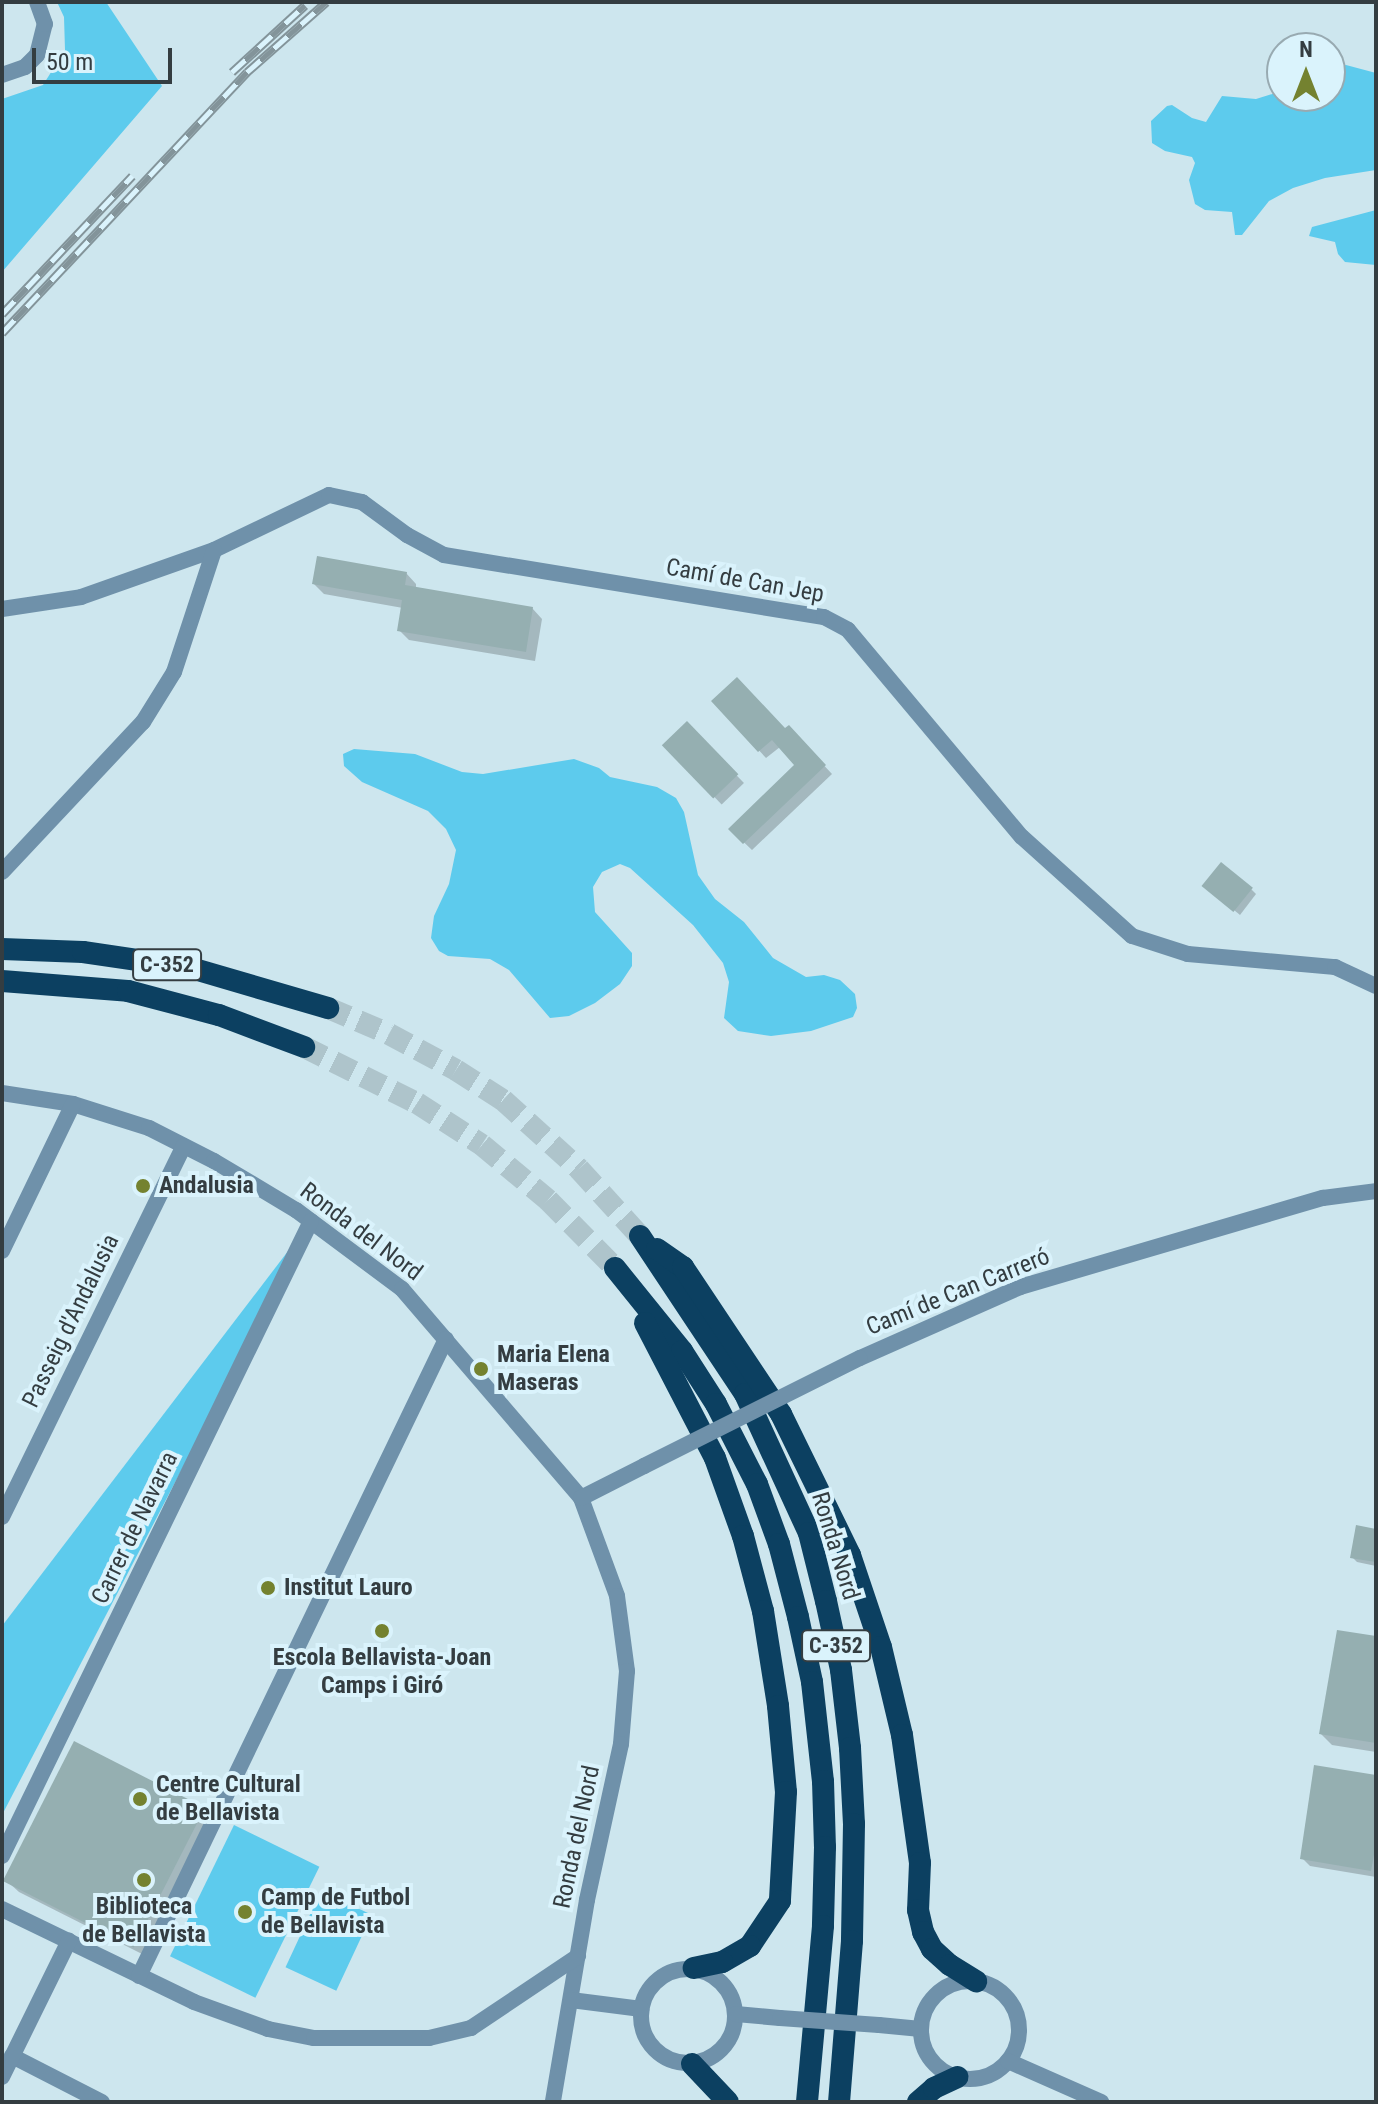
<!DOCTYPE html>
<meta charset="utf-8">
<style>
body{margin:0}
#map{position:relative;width:1378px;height:2104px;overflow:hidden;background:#cde6ee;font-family:"Roboto Condensed",sans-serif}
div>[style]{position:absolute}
.green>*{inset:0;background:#5dcbed;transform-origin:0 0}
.shadow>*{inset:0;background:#0003;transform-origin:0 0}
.building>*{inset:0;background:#95afb1;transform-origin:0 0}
.trunk-tunnel>*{height:22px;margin-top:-11px;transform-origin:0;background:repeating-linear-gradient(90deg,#aec4cb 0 22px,transparent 0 33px)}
.minor>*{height:16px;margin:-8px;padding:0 8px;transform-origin:8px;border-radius:8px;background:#6f91aa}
.minor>.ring{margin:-8px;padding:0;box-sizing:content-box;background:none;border:16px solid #6f91aa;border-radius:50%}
.trunk>*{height:22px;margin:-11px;padding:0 11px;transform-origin:11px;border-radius:11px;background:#0c4061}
.rail>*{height:9px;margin-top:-4.5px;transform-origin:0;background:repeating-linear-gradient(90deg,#daf3fc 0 18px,#83949a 0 36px);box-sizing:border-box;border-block:2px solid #83949a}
.minor-bridge>*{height:16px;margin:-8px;padding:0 8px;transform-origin:8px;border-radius:8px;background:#6f91aa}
.dots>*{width:22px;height:22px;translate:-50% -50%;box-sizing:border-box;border:4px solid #daf3fc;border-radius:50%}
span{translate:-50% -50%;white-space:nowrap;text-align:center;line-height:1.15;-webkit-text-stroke:8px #daf3fc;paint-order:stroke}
.shield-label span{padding:2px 6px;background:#daf3fc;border:2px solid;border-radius:6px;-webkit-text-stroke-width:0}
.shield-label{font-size:22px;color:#343d41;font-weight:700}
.street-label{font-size:24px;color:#343d41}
.poi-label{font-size:24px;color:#343d41;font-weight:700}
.left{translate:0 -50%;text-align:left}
.frame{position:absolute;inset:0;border:4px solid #343d41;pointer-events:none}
.north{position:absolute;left:1266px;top:32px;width:80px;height:80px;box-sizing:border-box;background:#daf3fc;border:2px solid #98aab1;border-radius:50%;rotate:0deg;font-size:22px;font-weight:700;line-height:32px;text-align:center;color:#343d41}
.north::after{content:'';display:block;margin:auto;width:28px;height:36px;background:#748230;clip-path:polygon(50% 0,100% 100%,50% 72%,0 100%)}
.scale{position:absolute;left:32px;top:48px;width:140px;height:36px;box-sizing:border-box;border:4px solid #343d41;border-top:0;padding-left:10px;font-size:24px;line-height:28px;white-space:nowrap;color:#343d41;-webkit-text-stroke:6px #daf3fc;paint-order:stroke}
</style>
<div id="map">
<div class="green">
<i style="clip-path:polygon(57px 2px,106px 2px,162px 86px,2px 272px,2px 99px,43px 85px,65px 50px,64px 17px)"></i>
<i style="clip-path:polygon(1346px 65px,1376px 73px,1376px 170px,1325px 178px,1293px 188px,1269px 201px,1242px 235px,1235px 235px,1232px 212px,1205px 210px,1195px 204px,1189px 180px,1195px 163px,1192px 157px,1165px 151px,1152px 143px,1151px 121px,1167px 106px,1172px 105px,1192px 118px,1206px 122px,1222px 96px,1256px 99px,1282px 91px,1282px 96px,1330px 96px,1330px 67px)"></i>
<i style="clip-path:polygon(1376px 210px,1376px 265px,1345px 262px,1338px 254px,1335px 242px,1309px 236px,1312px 227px)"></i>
<i style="clip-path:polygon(354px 749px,415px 754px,462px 772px,483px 774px,574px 759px,599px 768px,610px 777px,657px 787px,676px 798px,684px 812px,698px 875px,715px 899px,744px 922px,773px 958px,806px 977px,824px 975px,840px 980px,855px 994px,857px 1008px,853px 1017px,811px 1031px,771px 1036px,738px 1031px,724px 1018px,729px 982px,723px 963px,693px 925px,630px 868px,620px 864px,602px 872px,593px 887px,595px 912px,632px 953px,632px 966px,620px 984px,595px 1003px,569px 1016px,550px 1018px,509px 970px,490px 959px,448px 956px,439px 951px,431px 938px,434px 916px,449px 884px,456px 850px,446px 829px,428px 811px,362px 782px,344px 766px,343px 754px)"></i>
<i style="clip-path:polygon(311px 1221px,2px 1815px,2px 1626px)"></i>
<i style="left:234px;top:1825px;width:95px;height:146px;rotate:26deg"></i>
<i style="left:321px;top:1891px;width:56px;height:84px;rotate:25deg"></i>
</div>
<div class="shadow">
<i style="clip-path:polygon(406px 573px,416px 584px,416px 589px,532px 608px,542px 619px,535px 661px,409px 640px,399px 630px,403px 608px,324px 594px,314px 584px)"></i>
<i style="clip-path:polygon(714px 702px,785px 731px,789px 728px,832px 774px,752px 850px,730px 829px,797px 765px,780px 747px,766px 758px)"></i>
<i style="left:687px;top:724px;width:82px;height:31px;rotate:46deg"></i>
<i style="clip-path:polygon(1251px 889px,1256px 894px,1240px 915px,1210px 890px)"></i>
<i style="clip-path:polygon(1376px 1531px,1376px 1566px,1357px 1562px,1352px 1557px)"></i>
<i style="clip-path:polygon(1376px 1638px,1376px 1752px,1332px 1745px,1321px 1734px)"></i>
<i style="clip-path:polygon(1376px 1777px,1376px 1877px,1310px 1866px,1302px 1858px)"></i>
<i style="clip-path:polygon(204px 1809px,215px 1820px,146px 1956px,19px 1892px,8px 1882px)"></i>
</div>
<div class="building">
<i style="clip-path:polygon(317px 556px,407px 572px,405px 585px,533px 607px,526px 652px,397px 631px,402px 600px,312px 584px)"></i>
<i style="clip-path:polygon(737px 677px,785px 728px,789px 725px,826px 765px,743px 844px,728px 829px,794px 765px,772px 740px,758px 752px,711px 701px)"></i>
<i style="left:687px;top:721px;width:74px;height:35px;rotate:46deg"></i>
<i style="left:1221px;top:862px;width:41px;height:31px;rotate:39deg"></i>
<i style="clip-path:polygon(1356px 1525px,1376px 1529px,1376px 1562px,1350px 1558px)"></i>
<i style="clip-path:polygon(1337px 1630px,1376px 1636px,1376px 1743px,1319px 1734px)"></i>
<i style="left:74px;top:1741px;width:147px;height:157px;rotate:27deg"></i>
<i style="clip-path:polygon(1314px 1765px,1376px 1775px,1376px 1843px,1371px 1871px,1300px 1859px)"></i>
</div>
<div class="trunk-tunnel">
<i style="left:328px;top:1008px;width:66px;rotate:23.1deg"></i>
<i style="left:389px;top:1034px;width:76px;rotate:28.2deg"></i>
<i style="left:456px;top:1070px;width:56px;rotate:32.6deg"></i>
<i style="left:503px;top:1100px;width:103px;rotate:42.2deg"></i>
<i style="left:579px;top:1169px;width:91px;rotate:47.7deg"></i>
<i style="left:304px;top:1047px;width:126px;rotate:26.4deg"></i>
<i style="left:417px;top:1103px;width:77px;rotate:32.9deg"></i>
<i style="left:482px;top:1145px;width:86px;rotate:39.8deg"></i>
<i style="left:548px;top:1200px;width:95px;rotate:45.4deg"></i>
</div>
<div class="minor">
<i style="left:2px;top:75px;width:24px;rotate:-19deg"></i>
<i style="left:25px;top:67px;width:17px;rotate:-45deg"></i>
<i style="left:37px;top:55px;width:32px;rotate:-76deg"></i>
<i style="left:45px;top:24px;width:23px;rotate:-110deg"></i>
<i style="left:2px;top:609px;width:80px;rotate:-8.6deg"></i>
<i style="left:81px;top:597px;width:141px;rotate:-19.5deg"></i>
<i style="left:214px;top:550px;width:127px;rotate:-25.6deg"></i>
<i style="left:329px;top:495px;width:34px;rotate:12deg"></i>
<i style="left:362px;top:502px;width:56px;rotate:36.3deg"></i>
<i style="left:407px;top:535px;width:42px;rotate:28.4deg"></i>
<i style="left:444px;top:555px;width:385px;rotate:9.3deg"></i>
<i style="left:824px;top:617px;width:27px;rotate:28deg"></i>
<i style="left:848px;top:630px;width:270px;rotate:50deg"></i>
<i style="left:1022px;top:837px;width:148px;rotate:42deg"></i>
<i style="left:1132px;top:936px;width:59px;rotate:17.8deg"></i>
<i style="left:1188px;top:954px;width:148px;rotate:5.1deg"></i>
<i style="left:1335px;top:967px;width:45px;rotate:24.9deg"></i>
<i style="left:2px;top:872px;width:206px;rotate:-46.8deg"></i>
<i style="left:143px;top:722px;width:59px;rotate:-58.2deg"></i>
<i style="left:174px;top:672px;width:128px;rotate:-71.8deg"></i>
<i style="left:2px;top:1093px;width:72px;rotate:8.8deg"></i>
<i style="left:73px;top:1104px;width:80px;rotate:17.5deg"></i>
<i style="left:149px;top:1128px;width:73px;rotate:26.9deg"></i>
<i style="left:214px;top:1161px;width:96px;rotate:30.9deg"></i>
<i style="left:296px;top:1210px;width:132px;rotate:36.7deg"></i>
<i style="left:402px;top:1289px;width:275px;rotate:49.4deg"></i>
<i style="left:581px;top:1498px;width:104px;rotate:69.8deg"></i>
<i style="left:617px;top:1596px;width:76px;rotate:82.4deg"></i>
<i style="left:627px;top:1671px;width:73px;rotate:94.7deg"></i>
<i style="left:621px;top:1744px;width:160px;rotate:102.3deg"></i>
<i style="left:587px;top:1900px;width:205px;rotate:99.6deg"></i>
<i style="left:2px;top:1251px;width:163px;rotate:-64.2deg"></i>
<i style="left:860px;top:1358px;width:175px;rotate:-23.9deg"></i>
<i style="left:1020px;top:1287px;width:316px;rotate:-16.4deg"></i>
<i style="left:1323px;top:1198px;width:53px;rotate:-7.5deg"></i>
<i style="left:581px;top:1498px;width:71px;rotate:-26.9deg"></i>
<i style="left:2px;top:1517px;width:413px;rotate:-63.9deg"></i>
<i style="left:2px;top:1856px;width:706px;rotate:-64.05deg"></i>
<i style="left:2px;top:1909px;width:213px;rotate:25.8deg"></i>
<i style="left:194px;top:2002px;width:79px;rotate:20deg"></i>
<i style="left:268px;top:2029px;width:47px;rotate:11.1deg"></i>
<i style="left:314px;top:2038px;width:115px"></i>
<i style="left:429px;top:2038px;width:43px;rotate:-13.4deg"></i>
<i style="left:471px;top:2028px;width:129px;rotate:-33.9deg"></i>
<i class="ring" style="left:641px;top:1969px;width:78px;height:78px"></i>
<i style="left:139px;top:1976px;width:707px;rotate:-64.27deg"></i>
<i class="ring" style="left:921px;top:1981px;width:82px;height:82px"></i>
<i style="left:571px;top:2000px;width:71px;rotate:7.3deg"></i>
<i style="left:736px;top:2014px;width:44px;rotate:5.2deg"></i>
<i style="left:879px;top:2025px;width:42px;rotate:5.4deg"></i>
<i style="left:12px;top:2056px;width:101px;rotate:27.1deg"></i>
<i style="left:1008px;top:2061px;width:102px;rotate:23.8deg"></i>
<i style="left:2px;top:2077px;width:152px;rotate:-63.8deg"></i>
</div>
<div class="trunk">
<i style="left:2px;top:949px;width:81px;rotate:2.1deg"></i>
<i style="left:83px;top:952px;width:109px;rotate:8.4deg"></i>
<i style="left:191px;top:968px;width:143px;rotate:16.3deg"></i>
<i style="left:2px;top:981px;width:126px;rotate:4.5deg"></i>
<i style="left:128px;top:991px;width:94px;rotate:14.8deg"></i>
<i style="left:219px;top:1015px;width:91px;rotate:20.6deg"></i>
<i style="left:640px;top:1236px;width:190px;rotate:56.4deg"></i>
<i style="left:745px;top:1394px;width:153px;rotate:65.3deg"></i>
<i style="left:809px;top:1533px;width:70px;rotate:76deg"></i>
<i style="left:826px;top:1601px;width:71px;rotate:77.7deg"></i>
<i style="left:841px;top:1670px;width:79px;rotate:83.4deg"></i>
<i style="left:850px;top:1748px;width:76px;rotate:87deg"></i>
<i style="left:854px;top:1824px;width:117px;rotate:91deg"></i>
<i style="left:852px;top:1941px;width:162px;rotate:94.6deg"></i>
<i style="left:657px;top:1249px;width:32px;rotate:35deg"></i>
<i style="left:683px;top:1267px;width:177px;rotate:56.3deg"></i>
<i style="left:781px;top:1414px;width:157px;rotate:63.9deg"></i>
<i style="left:850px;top:1555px;width:97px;rotate:71.4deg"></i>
<i style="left:881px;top:1647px;width:90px;rotate:76.6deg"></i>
<i style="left:902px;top:1735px;width:129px;rotate:82deg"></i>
<i style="left:920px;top:1863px;width:47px;rotate:92.4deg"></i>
<i style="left:918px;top:1910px;width:23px;rotate:77deg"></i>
<i style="left:923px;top:1932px;width:19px;rotate:62deg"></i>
<i style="left:932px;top:1949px;width:24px;rotate:42deg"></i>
<i style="left:950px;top:1965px;width:31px;rotate:32deg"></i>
<i style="left:615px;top:1268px;width:107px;rotate:51.1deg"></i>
<i style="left:682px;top:1351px;width:63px;rotate:57.3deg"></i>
<i style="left:716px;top:1404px;width:90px;rotate:62.9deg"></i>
<i style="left:757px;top:1484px;width:64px;rotate:69.9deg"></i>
<i style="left:779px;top:1544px;width:75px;rotate:75.4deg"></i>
<i style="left:798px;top:1617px;width:66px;rotate:77.8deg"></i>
<i style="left:812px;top:1682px;width:100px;rotate:83.7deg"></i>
<i style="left:823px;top:1781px;width:66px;rotate:88.3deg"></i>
<i style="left:825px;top:1847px;width:79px;rotate:91.5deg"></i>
<i style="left:823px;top:1926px;width:177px;rotate:95.2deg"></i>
<i style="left:645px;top:1323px;width:152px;rotate:62.6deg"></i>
<i style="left:715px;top:1458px;width:83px;rotate:70.3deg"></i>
<i style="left:743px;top:1536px;width:78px;rotate:75.1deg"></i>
<i style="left:763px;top:1611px;width:96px;rotate:81deg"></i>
<i style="left:778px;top:1706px;width:86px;rotate:84.7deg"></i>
<i style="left:786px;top:1792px;width:109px;rotate:93.2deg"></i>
<i style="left:780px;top:1901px;width:54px;rotate:123.7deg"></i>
<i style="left:750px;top:1946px;width:32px;rotate:150deg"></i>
<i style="left:722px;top:1962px;width:29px;rotate:168deg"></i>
<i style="left:692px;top:2064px;width:52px;rotate:46.5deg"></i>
<i style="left:918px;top:2102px;width:21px;rotate:-41deg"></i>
<i style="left:934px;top:2088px;width:26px;rotate:-25deg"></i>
</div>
<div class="rail">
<i style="left:232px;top:72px;width:99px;rotate:-42.5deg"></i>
<i style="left:2px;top:314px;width:190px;rotate:-46.7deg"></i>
<i style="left:2px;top:333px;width:358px;rotate:-46.8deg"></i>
<i style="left:247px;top:72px;width:106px;rotate:-41.5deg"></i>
</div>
<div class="minor-bridge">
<i style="left:644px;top:1466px;width:241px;rotate:-26.6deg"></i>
<i style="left:780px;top:2018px;width:99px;rotate:4deg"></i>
</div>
<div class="dots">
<i style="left:143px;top:1186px;background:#748230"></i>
<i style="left:481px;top:1369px;background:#748230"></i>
<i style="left:268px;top:1588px;background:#748230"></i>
<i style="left:382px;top:1631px;background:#748230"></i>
<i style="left:140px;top:1799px;background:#748230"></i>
<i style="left:144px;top:1880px;background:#748230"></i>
<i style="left:245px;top:1912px;background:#748230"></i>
</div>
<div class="shield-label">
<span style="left:167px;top:965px">C-352</span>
<span style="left:836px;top:1646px">C-352</span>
</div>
<div class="street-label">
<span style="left:745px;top:581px;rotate:10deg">Camí de Can Jep</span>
<span style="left:361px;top:1232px;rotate:37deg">Ronda del Nord</span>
<span style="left:958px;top:1292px;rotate:-22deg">Camí de Can Carreró</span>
<span style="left:71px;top:1321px;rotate:-64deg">Passeig d'Andalusia</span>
<span style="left:135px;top:1528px;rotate:-64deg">Carrer de Navarra</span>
<span style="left:835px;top:1546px;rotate:73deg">Ronda Nord</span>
<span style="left:577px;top:1837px;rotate:-78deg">Ronda del Nord</span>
</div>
<div class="poi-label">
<span class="left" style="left:159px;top:1186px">Andalusia</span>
<span class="left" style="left:497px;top:1369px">Maria Elena<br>Maseras</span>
<span class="left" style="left:284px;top:1588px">Institut Lauro</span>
<span style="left:382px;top:1672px">Escola Bellavista-Joan<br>Camps i Giró</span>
<span class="left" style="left:156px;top:1799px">Centre Cultural<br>de Bellavista</span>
<span class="left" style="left:261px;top:1912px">Camp de Futbol<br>de Bellavista</span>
<span style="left:144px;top:1921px">Biblioteca<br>de Bellavista</span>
</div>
<div class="frame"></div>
<div class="north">N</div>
<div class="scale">50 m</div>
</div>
